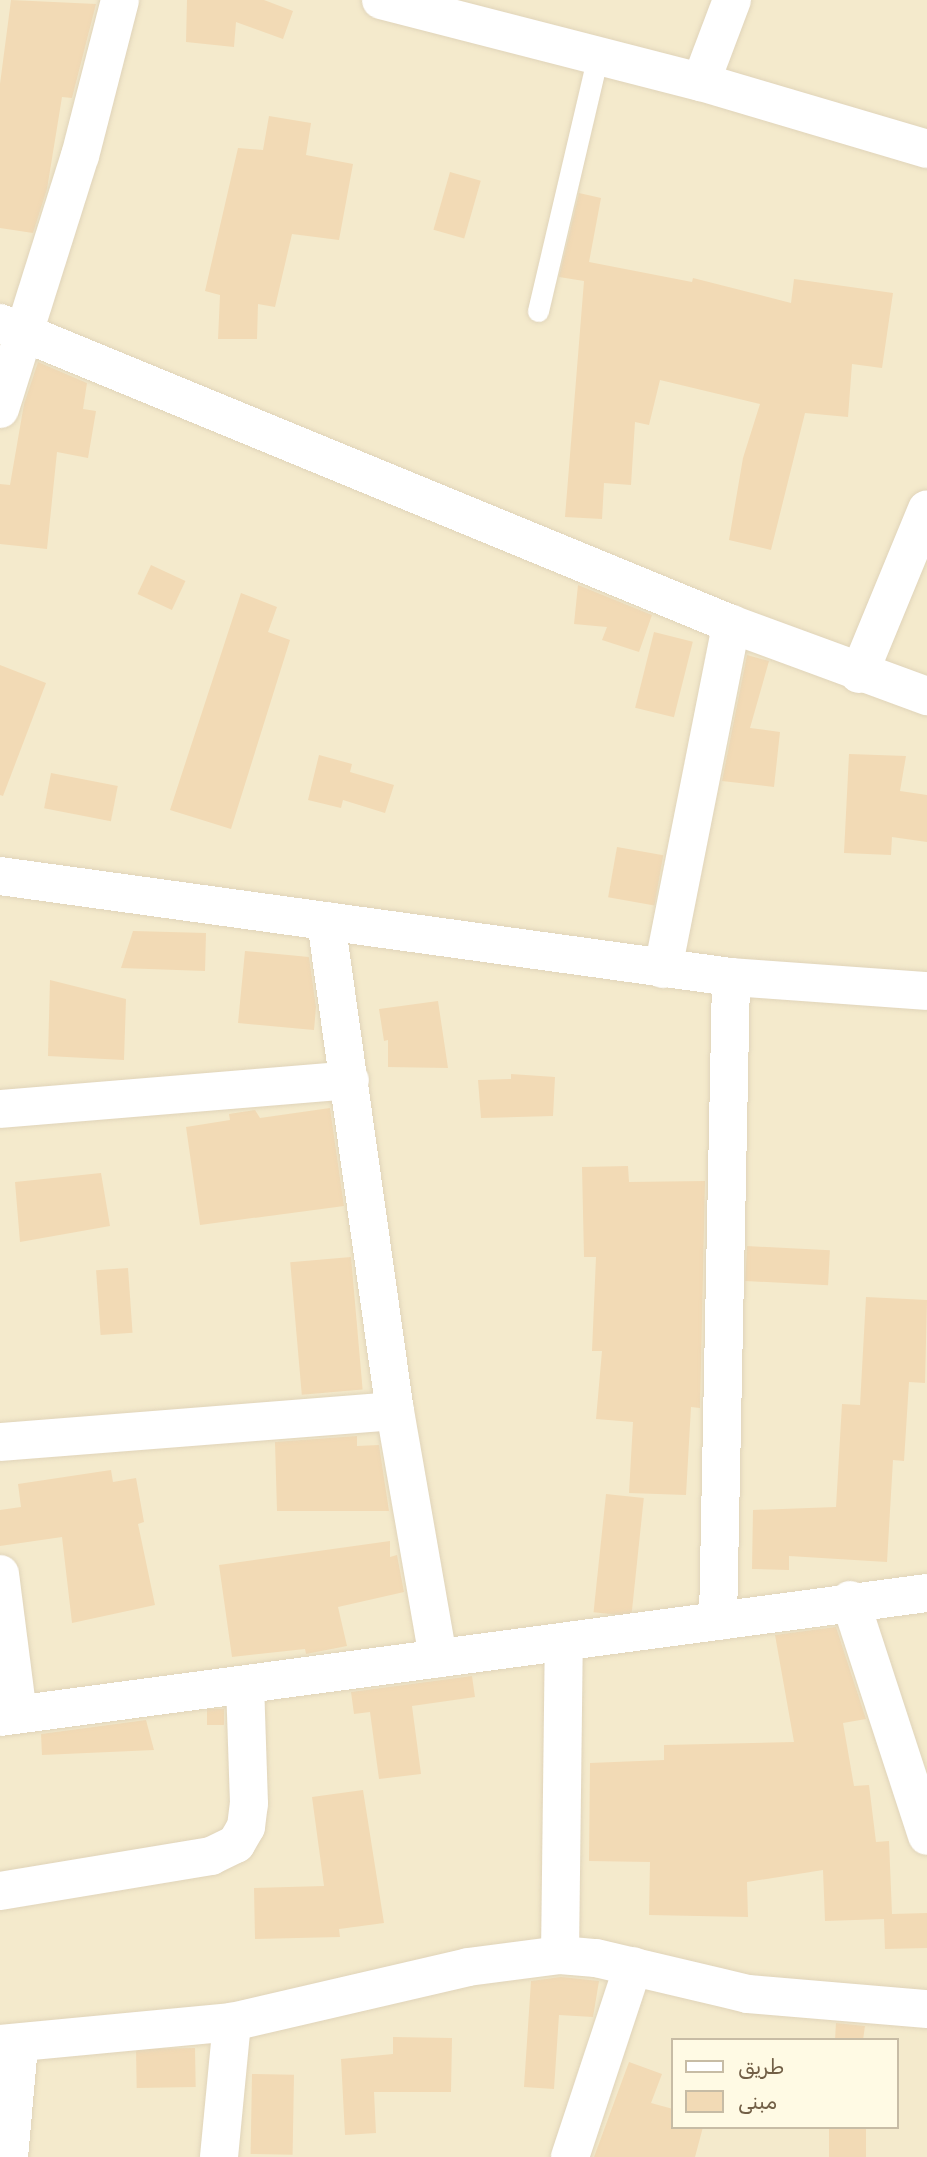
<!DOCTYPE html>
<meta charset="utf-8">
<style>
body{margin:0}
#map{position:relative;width:927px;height:2157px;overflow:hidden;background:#fcf7de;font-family:Rubik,"Noto Naskh Arabic",sans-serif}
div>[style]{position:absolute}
.residential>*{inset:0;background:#f4eacc}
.building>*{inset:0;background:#f2dab5;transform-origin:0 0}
.roads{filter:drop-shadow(0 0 2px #e0d4ba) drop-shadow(0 0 2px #e0d4ba)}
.service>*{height:21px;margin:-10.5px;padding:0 10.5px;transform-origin:10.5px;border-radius:10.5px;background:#fff}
.minor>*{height:38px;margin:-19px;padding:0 19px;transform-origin:19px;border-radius:19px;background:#fff}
span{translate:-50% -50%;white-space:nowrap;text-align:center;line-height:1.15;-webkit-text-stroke:6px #fffae4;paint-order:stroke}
.legend{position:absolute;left:671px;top:2038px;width:228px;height:91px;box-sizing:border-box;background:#fffae4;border:2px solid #c7bca5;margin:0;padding:9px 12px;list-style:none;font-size:21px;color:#725f46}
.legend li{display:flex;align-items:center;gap:14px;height:35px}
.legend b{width:35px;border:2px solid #c7bca5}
</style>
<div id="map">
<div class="residential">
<i style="clip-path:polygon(evenodd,0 0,927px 0,927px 2157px,0 2157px,0 0,673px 2040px,897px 2040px,897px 2127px,673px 2127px,673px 2040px)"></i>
</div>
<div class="building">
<i style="clip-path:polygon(11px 0,96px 4px,72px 98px,62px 97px,47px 189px,33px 233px,0 228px,0 84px)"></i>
<i style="clip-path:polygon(187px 0,264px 0,293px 11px,283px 39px,236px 22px,234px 47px,186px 42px)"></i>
<i style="clip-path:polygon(269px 116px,311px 123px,306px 155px,353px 164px,339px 240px,292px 234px,275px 307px,258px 304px,257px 339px,218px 339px,220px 295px,205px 291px,238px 148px,263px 150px)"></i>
<i style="left:450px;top:172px;width:32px;height:60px;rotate:16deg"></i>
<i style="clip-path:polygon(579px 193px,601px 198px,589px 262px,692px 282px,693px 278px,791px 303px,794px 279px,893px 293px,882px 368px,852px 364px,848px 417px,805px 413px,771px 550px,729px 540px,743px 458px,760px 404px,660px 380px,649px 425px,635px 422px,631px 485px,604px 483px,602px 519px,565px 517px,584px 281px,559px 277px)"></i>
<i style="clip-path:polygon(38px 362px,87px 383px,83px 409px,96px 411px,88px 458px,57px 452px,47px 549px,0 544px,0 484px,10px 485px,24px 404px)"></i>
<i style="left:151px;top:565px;width:38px;height:32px;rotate:25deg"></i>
<i style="clip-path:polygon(578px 585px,652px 615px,639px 652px,602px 640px,607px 627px,574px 624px)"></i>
<i style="clip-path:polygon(241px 593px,277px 607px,268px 632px,290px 640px,231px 829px,170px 810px)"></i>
<i style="left:654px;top:632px;width:40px;height:78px;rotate:14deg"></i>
<i style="clip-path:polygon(747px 655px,769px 661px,750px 728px,780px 732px,774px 787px,722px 781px)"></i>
<i style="clip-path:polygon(0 665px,46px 683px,3px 796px,0 795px)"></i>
<i style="clip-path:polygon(849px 754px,906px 756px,900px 791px,927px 795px,927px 842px,892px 837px,891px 855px,844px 853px)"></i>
<i style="clip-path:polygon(319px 755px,352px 764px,350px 772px,394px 785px,385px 813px,343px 800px,341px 808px,308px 800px)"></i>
<i style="left:51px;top:773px;width:68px;height:36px;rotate:11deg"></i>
<i style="left:617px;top:847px;width:47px;height:51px;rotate:10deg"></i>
<i style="clip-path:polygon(133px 931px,206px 933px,205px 971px,121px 968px)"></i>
<i style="clip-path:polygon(245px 951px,309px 957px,316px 1007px,314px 1030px,238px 1023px)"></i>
<i style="clip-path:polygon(50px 980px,126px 999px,124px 1060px,48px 1056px)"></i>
<i style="clip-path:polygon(438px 1001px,448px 1068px,388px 1067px,388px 1040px,384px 1041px,379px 1009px)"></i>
<i style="clip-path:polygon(511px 1074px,555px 1077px,553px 1116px,481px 1118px,478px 1080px,511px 1079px)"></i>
<i style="clip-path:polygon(330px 1108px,344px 1206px,200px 1225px,186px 1127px,230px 1120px,229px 1114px,255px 1110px,260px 1118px)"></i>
<i style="clip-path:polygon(628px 1166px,629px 1182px,705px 1181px,700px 1408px,691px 1407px,686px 1495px,629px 1493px,633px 1422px,596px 1419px,602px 1351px,592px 1351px,596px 1257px,584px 1257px,582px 1167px)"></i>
<i style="clip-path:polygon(101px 1173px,110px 1226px,20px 1242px,15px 1182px)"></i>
<i style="left:747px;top:1246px;width:83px;height:35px;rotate:3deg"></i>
<i style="left:351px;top:1257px;width:133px;height:61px;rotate:85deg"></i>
<i style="left:128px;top:1268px;width:65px;height:32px;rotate:86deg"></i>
<i style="clip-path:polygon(866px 1297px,927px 1300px,925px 1383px,909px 1382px,904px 1461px,893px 1460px,887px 1562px,789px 1556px,789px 1570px,752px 1569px,753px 1510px,836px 1507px,842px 1404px,860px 1405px)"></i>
<i style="clip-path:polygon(357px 1436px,357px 1446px,379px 1445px,389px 1511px,277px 1511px,275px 1442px)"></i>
<i style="clip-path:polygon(111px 1470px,113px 1482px,136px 1478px,144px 1522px,138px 1524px,155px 1605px,72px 1623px,62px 1537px,0 1546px,0 1510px,21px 1507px,18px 1484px)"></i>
<i style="left:606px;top:1494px;width:38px;height:119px;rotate:6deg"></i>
<i style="clip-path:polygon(390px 1541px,390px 1557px,397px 1555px,404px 1592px,338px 1607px,347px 1646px,306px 1654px,305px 1649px,232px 1657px,219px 1565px)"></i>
<i style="clip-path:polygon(836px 1627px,866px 1719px,843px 1723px,854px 1786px,869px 1785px,876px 1842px,889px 1841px,892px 1914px,927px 1913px,927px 1948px,885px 1949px,884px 1919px,825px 1921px,823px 1870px,747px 1882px,748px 1917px,649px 1915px,650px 1862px,589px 1861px,590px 1763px,664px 1760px,664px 1745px,794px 1742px,775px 1635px)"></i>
<i style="clip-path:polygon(472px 1676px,475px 1697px,412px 1706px,421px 1774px,379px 1779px,370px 1712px,354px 1714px,351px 1692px)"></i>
<i style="left:224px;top:1709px;width:16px;height:17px;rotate:90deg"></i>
<i style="clip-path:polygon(146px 1720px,154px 1750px,42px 1755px,41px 1734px)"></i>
<i style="clip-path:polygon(363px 1790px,384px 1923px,339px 1929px,340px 1937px,255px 1939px,254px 1888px,324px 1886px,312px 1797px)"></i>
<i style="clip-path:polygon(561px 1977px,599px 1981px,593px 2017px,559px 2015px,554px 2089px,524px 2087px,531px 1981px)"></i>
<i style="clip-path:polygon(836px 2023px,865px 2026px,863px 2040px,835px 2040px)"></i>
<i style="clip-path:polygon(393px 2037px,452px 2038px,451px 2092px,374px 2092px,376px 2133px,345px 2135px,341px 2059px,393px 2054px)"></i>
<i style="left:195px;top:2048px;width:39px;height:59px;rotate:89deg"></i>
<i style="clip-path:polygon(629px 2062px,662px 2074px,651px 2103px,673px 2109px,673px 2127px,703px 2127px,695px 2157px,594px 2157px)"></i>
<i style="left:252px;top:2074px;width:42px;height:80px;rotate:1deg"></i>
<i style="left:829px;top:2127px;width:37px;height:30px"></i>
</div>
<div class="roads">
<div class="service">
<i style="left:538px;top:311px;width:262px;rotate:-76.8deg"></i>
</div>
<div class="minor">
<i style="left:381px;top:0;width:330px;rotate:14.4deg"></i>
<i style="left:701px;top:82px;width:236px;rotate:16.5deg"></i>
<i style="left:701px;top:82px;width:88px;rotate:-69.3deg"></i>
<i style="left:0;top:323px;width:791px;rotate:22.38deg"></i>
<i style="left:731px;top:624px;width:209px;rotate:20.2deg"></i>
<i style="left:0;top:409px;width:265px;rotate:-72.5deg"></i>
<i style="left:80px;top:156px;width:161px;rotate:-75.6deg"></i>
<i style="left:859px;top:674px;width:178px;rotate:-67.6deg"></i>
<i style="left:0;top:876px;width:738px;rotate:7.87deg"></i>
<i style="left:731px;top:977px;width:196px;rotate:4.1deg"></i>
<i style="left:326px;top:921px;width:495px;rotate:82deg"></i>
<i style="left:395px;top:1411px;width:251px;rotate:80.1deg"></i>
<i style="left:663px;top:969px;width:352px;rotate:-78.8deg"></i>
<i style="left:0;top:1109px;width:351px;rotate:-4.7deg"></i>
<i style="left:0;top:1442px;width:396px;rotate:-4.5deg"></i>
<i style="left:0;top:1574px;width:141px;rotate:82.7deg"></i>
<i style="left:850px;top:1600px;width:248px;rotate:71.9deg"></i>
<i style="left:718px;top:1621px;width:644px;rotate:-88.84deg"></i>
<i style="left:0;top:1717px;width:935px;rotate:-7.62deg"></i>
<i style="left:0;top:1891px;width:214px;rotate:-9.4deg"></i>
<i style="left:211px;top:1856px;width:28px;rotate:-26deg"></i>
<i style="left:236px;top:1844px;width:20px;rotate:-60deg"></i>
<i style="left:246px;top:1827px;width:23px;rotate:-83deg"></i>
<i style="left:249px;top:1804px;width:119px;rotate:-91.9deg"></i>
<i style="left:560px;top:1955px;width:312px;rotate:-89.3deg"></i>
<i style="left:0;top:2044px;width:233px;rotate:-5.4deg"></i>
<i style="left:232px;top:2022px;width:242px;rotate:-13.1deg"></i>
<i style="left:468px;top:1967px;width:93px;rotate:-7.4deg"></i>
<i style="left:560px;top:1955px;width:36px;rotate:5deg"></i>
<i style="left:596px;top:1958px;width:156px;rotate:13.3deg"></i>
<i style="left:748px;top:1994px;width:180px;rotate:4.8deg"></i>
<i style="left:9px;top:2157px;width:113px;rotate:-84.9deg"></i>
<i style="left:219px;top:2157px;width:136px;rotate:-84.5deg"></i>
<i style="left:570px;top:2157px;width:201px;rotate:-71.7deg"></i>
</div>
</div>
<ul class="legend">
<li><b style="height:9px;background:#fff"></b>طريق</li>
<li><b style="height:19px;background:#f2dab5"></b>مبنى</li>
</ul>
</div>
